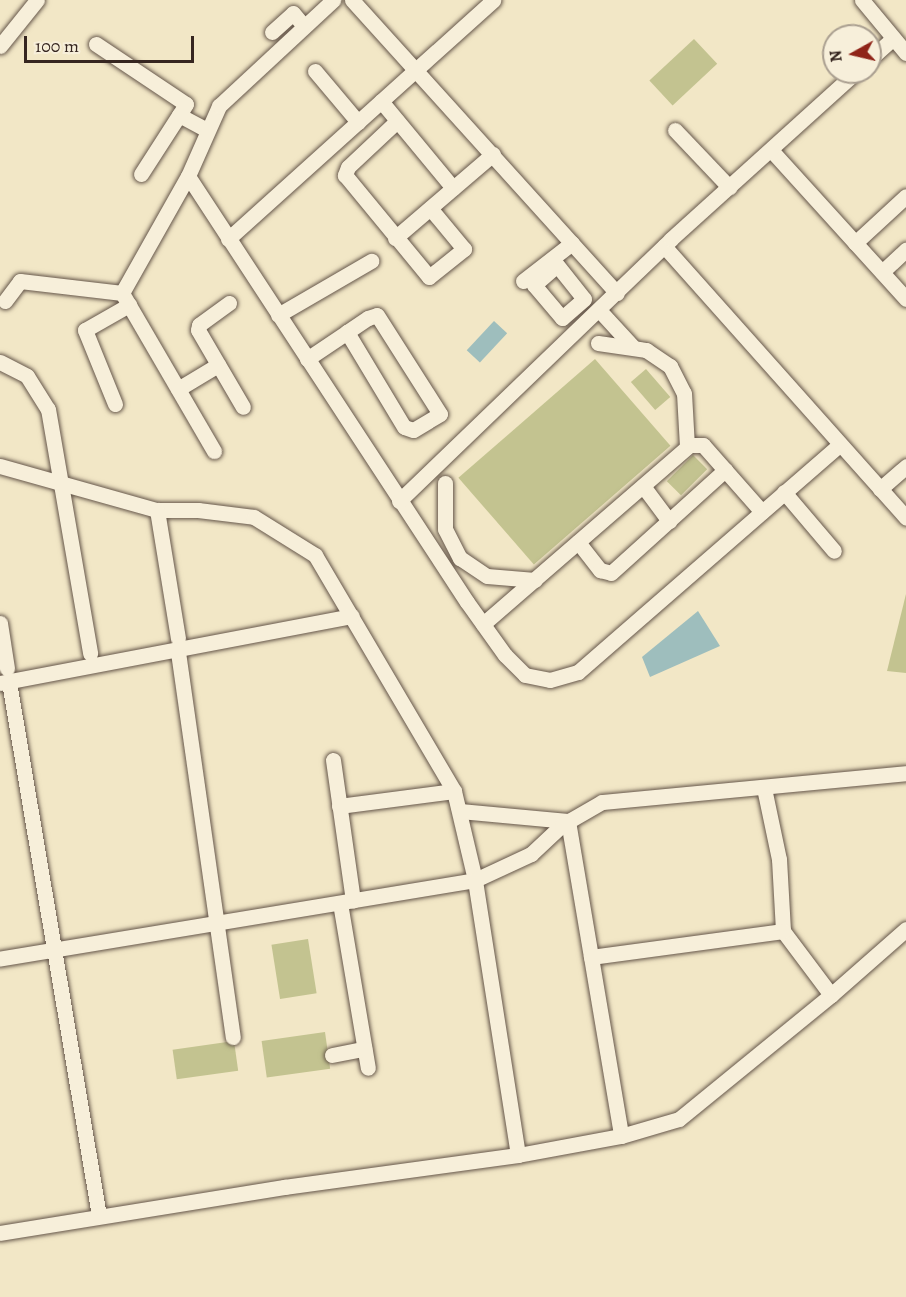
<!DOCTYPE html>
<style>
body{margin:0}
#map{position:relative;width:906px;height:1297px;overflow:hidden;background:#f2e7c6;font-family:Alegreya,serif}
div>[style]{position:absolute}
.green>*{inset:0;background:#c3c390;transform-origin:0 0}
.water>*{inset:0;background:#9ebebd;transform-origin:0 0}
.roads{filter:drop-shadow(0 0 2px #65564a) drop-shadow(0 0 2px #65564a)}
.minor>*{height:15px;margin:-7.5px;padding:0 7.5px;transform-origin:7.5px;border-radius:7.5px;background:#f7efda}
span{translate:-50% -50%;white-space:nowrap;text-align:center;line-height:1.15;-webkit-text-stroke:4.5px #f7efda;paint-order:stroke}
.north{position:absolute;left:822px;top:24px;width:60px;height:60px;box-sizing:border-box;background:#f7efda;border:2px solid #aa9f90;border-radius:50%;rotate:262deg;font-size:16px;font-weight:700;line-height:24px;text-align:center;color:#362620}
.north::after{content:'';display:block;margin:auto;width:21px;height:27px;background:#8f2418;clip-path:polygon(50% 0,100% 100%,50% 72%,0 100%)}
.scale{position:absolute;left:24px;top:36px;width:170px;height:27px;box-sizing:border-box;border:3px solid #362620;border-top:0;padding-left:8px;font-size:18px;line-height:21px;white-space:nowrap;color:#362620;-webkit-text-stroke:4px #f7efda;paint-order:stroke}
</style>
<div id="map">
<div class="green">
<i style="left:694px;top:39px;width:34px;height:61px;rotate:47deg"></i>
<i style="left:595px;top:359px;width:115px;height:181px;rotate:49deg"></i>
<i style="left:646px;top:369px;width:37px;height:20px;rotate:49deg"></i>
<i style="left:693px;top:455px;width:20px;height:37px;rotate:45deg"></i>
<i style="clip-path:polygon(906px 594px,906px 673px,887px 671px)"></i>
<i style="left:308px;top:939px;width:55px;height:37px;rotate:81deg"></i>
<i style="left:325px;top:1032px;width:37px;height:64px;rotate:82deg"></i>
<i style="left:234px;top:1041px;width:30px;height:62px;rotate:82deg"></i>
</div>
<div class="water">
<i style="left:494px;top:321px;width:18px;height:40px;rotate:43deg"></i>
<i style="clip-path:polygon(698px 611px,720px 646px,650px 677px,642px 657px)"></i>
</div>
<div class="roads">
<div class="minor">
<i style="left:352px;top:0;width:395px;rotate:47.9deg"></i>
<i style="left:862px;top:0;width:69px;rotate:50.3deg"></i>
<i style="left:272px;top:32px;width:28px;rotate:-42deg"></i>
<i style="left:293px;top:13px;width:17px;rotate:50deg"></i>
<i style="left:96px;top:44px;width:108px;rotate:33.7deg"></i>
<i style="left:186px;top:104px;width:13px;rotate:122deg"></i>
<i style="left:179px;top:115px;width:32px;rotate:28deg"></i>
<i style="left:0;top:46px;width:59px;rotate:-51.2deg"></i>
<i style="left:870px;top:59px;width:31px;rotate:-42deg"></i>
<i style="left:315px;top:71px;width:67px;rotate:49.9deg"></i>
<i style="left:381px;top:101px;width:113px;rotate:50.4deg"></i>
<i style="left:397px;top:121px;width:67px;rotate:136.8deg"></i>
<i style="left:348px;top:167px;width:9px;rotate:111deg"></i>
<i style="left:345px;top:175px;width:132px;rotate:50.5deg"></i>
<i style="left:429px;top:277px;width:45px;rotate:-38.7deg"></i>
<i style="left:464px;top:249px;width:53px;rotate:-129.7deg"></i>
<i style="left:675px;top:130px;width:79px;rotate:46.5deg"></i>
<i style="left:771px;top:150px;width:201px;rotate:47.8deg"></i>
<i style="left:141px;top:174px;width:70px;rotate:-57.2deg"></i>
<i style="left:188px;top:176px;width:509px;rotate:56.78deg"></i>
<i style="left:467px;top:602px;width:65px;rotate:54.4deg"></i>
<i style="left:505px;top:655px;width:28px;rotate:45deg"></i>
<i style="left:525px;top:675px;width:25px;rotate:11deg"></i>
<i style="left:550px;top:680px;width:29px;rotate:-16deg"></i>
<i style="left:578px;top:672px;width:347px;rotate:-41deg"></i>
<i style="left:395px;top:238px;width:129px;rotate:-40.6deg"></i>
<i style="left:228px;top:239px;width:357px;rotate:-42deg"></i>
<i style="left:855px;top:243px;width:69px;rotate:-42.7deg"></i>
<i style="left:664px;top:246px;width:364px;rotate:48.3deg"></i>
<i style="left:557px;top:265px;width:43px;rotate:51.5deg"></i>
<i style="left:584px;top:299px;width:29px;rotate:139deg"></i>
<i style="left:562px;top:318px;width:43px;rotate:-130.3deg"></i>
<i style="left:534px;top:285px;width:30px;rotate:-41deg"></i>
<i style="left:882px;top:272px;width:33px;rotate:-43deg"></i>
<i style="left:523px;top:281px;width:62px;rotate:-37.8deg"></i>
<i style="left:122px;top:293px;width:183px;rotate:59.8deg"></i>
<i style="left:5px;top:301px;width:25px;rotate:-53deg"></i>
<i style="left:20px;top:281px;width:103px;rotate:6.7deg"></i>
<i style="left:122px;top:293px;width:134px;rotate:-60.6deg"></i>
<i style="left:188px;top:176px;width:77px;rotate:-66.1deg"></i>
<i style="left:219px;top:106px;width:156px;rotate:-42.9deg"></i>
<i style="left:229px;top:303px;width:37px;rotate:144deg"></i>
<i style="left:199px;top:325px;width:5px;rotate:101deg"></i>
<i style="left:198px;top:330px;width:89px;rotate:59.7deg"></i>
<i style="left:599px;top:310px;width:50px;rotate:47.4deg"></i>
<i style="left:278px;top:315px;width:108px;rotate:-30.1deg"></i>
<i style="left:598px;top:343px;width:49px;rotate:8.3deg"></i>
<i style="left:646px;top:350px;width:29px;rotate:34deg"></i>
<i style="left:670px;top:366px;width:30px;rotate:63deg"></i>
<i style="left:684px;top:393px;width:54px;rotate:86.8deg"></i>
<i style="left:307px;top:359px;width:48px;rotate:-34deg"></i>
<i style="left:347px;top:332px;width:25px;rotate:-34deg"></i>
<i style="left:368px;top:318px;width:9px;rotate:-18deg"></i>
<i style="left:377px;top:315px;width:117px;rotate:57.5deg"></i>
<i style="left:440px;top:414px;width:31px;rotate:149deg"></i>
<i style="left:413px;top:430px;width:9px;rotate:-162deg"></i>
<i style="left:404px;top:427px;width:111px;rotate:-121deg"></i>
<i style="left:0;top:362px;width:30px;rotate:27deg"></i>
<i style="left:27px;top:376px;width:39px;rotate:58deg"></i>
<i style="left:48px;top:409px;width:248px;rotate:80.2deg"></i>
<i style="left:178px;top:389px;width:47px;rotate:-31deg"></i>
<i style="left:115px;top:404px;width:80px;rotate:-112.1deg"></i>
<i style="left:85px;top:330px;width:51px;rotate:-29.6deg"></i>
<i style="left:0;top:466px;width:163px;rotate:15.7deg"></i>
<i style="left:157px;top:510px;width:41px"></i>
<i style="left:198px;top:510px;width:56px;rotate:7.1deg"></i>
<i style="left:254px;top:517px;width:72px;rotate:31.9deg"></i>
<i style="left:315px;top:555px;width:274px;rotate:59.5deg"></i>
<i style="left:454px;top:791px;width:91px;rotate:76.7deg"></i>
<i style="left:475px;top:880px;width:482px;rotate:170.6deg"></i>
<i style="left:445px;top:483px;width:46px;rotate:90deg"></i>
<i style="left:445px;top:529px;width:33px;rotate:63deg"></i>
<i style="left:460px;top:558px;width:32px;rotate:34deg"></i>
<i style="left:487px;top:576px;width:48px;rotate:4.8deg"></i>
<i style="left:643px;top:486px;width:44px;rotate:53.4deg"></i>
<i style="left:880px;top:489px;width:35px;rotate:-41deg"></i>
<i style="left:784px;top:492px;width:77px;rotate:49.7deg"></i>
<i style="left:399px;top:501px;width:378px;rotate:-43.9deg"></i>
<i style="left:671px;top:239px;width:249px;rotate:-42.1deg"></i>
<i style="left:157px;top:510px;width:130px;rotate:80.7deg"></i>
<i style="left:578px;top:542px;width:36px;rotate:52deg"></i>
<i style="left:600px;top:570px;width:11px;rotate:15deg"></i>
<i style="left:611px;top:573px;width:154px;rotate:-42.1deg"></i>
<i style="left:0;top:623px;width:46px;rotate:81.2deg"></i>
<i style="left:483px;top:624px;width:274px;rotate:-40.9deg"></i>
<i style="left:690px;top:445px;width:13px"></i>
<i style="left:703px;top:445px;width:89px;rotate:48.6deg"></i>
<i style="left:178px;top:652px;width:389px;rotate:81.9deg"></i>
<i style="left:9px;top:682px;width:542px;rotate:80.43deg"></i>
<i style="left:0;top:683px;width:358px;rotate:-10.8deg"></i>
<i style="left:333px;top:760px;width:142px;rotate:81.9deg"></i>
<i style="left:764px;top:788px;width:73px;rotate:78.1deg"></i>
<i style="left:779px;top:859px;width:72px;rotate:86.8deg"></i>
<i style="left:783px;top:931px;width:80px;rotate:53.1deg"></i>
<i style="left:831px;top:995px;width:100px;rotate:-41.3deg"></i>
<i style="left:339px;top:806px;width:116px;rotate:-7.4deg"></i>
<i style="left:460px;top:811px;width:108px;rotate:5.3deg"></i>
<i style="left:568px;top:821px;width:319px;rotate:80.4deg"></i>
<i style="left:340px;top:903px;width:167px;rotate:80.4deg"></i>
<i style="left:591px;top:957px;width:194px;rotate:-7.7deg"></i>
<i style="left:332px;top:1055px;width:33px;rotate:-11deg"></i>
<i style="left:518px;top:1155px;width:278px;rotate:-98.9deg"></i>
<i style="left:475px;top:880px;width:62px;rotate:-24.9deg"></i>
<i style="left:531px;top:854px;width:42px;rotate:-43.1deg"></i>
<i style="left:562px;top:825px;width:46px;rotate:-29.9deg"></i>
<i style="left:602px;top:802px;width:305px;rotate:-5.4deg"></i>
<i style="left:0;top:1233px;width:288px;rotate:-9.2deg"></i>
<i style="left:284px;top:1187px;width:236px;rotate:-7.8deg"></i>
<i style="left:518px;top:1155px;width:105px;rotate:-10.5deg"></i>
<i style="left:621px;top:1136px;width:60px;rotate:-16.3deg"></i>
<i style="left:679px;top:1119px;width:196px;rotate:-39.2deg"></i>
</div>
</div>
<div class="north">N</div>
<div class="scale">100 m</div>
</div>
